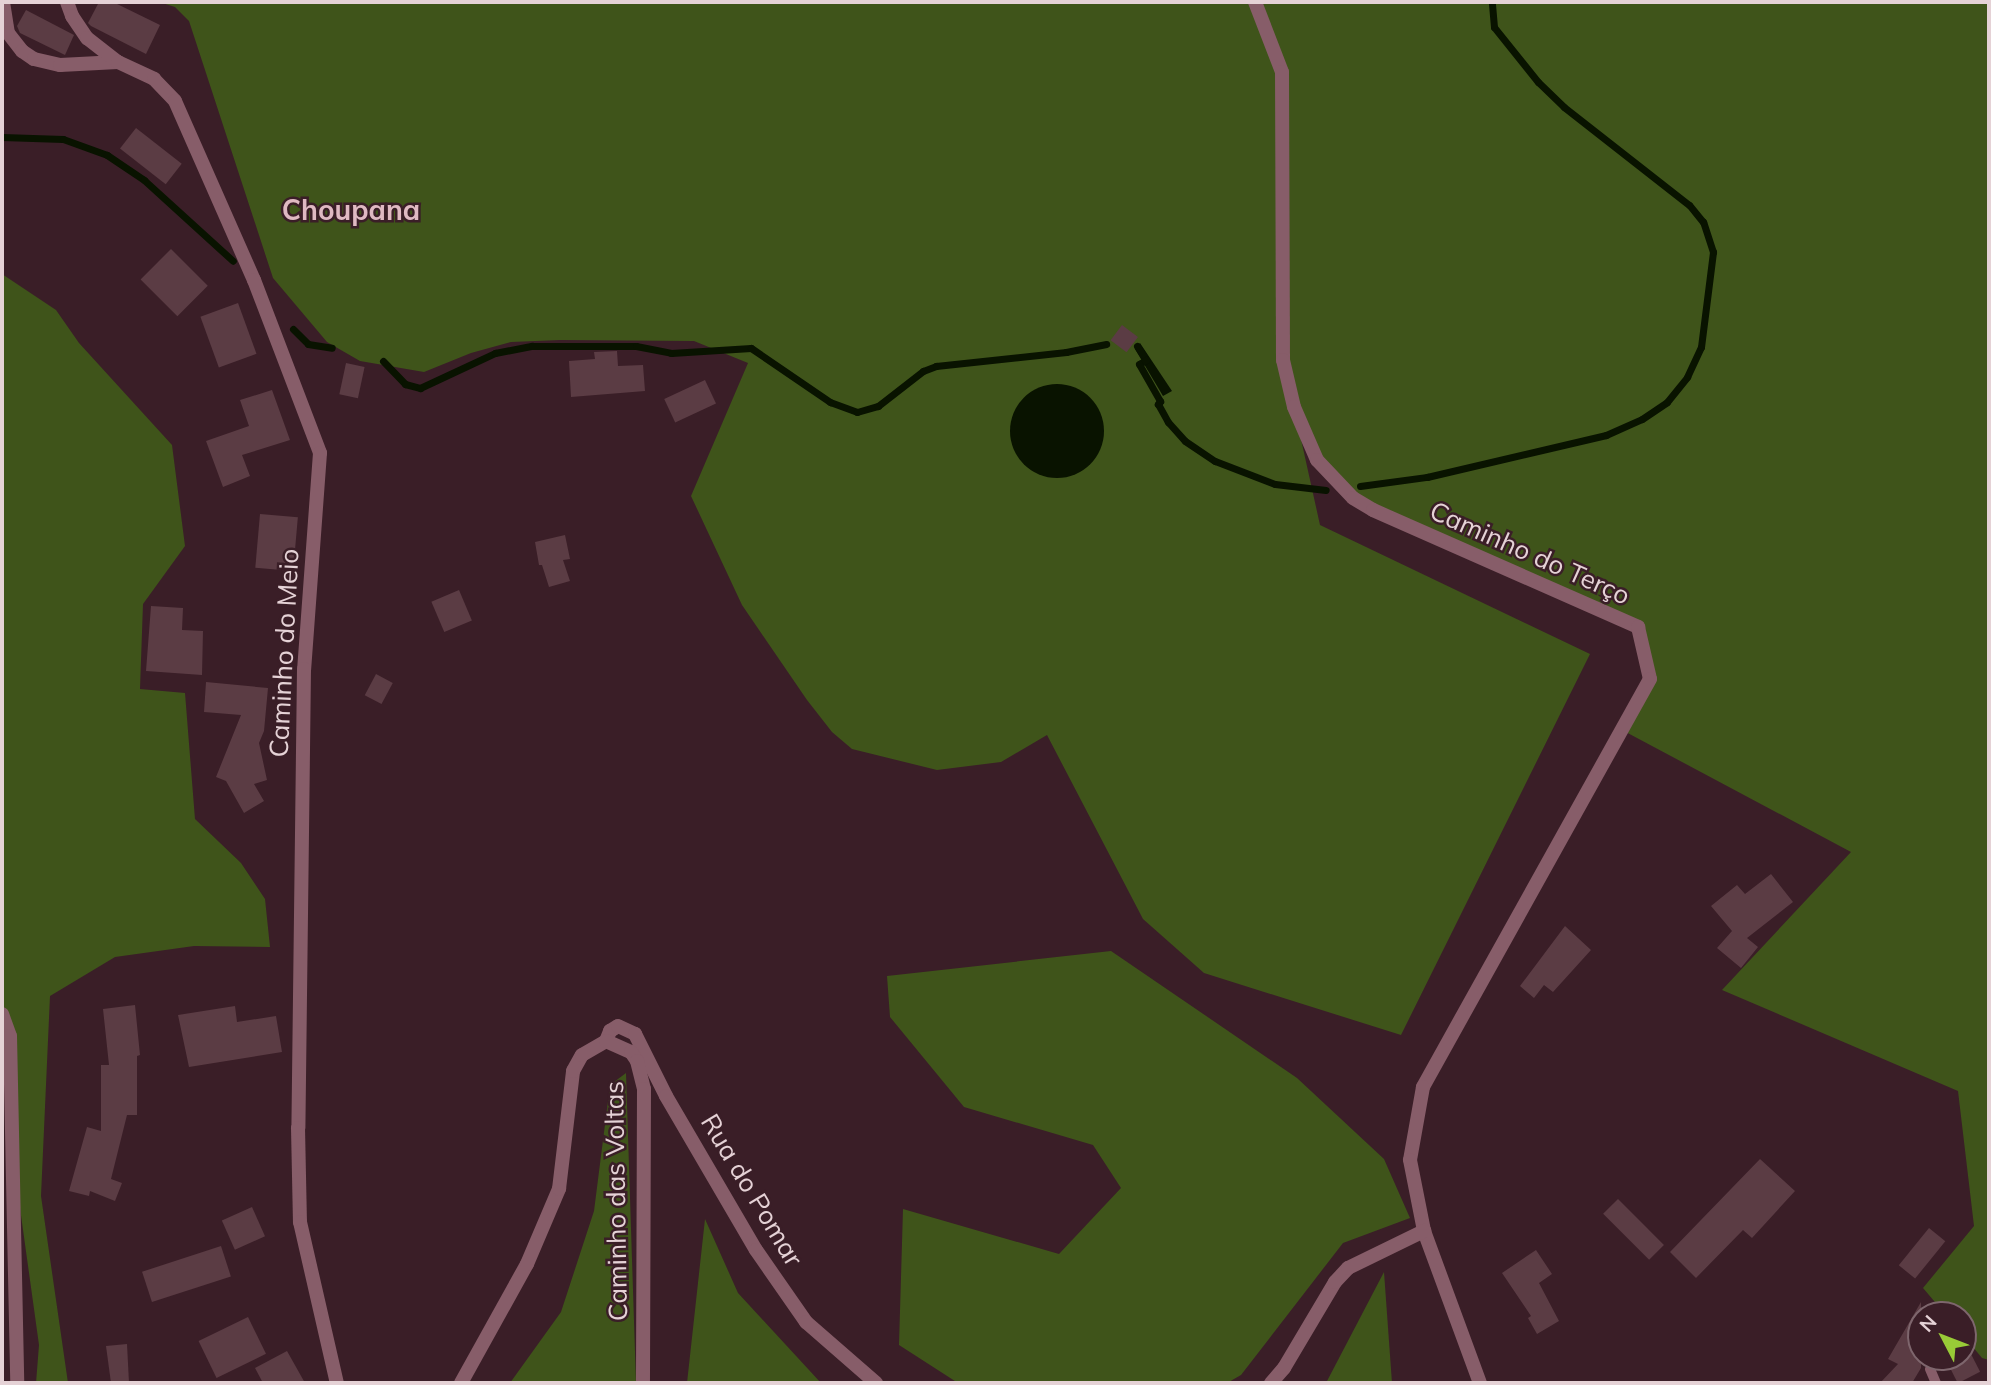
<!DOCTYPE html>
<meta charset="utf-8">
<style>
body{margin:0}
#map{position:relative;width:1991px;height:1385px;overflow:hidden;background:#3a1e27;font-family:Mulish,sans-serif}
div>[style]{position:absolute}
.green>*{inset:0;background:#3f541a}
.water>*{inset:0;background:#091300}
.round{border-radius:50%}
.stream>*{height:7px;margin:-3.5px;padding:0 3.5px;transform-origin:3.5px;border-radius:3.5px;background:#091300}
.building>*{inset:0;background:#5b3c44;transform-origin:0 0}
.service>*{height:10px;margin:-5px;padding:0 5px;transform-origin:5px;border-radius:5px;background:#875d69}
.minor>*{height:14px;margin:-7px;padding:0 7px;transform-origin:7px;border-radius:7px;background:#875d69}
span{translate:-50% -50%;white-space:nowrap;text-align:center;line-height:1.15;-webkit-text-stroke:5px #3a1e27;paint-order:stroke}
.street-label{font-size:26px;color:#e5d2d6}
.neighbourhood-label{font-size:28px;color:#dfb9c2;font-weight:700}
.frame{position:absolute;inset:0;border:4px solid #e5d2d6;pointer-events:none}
.north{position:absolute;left:1907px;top:1301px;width:70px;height:70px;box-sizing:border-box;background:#3a1e27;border:2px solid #7e666d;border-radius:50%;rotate:312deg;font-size:19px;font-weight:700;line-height:28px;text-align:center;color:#e5d2d6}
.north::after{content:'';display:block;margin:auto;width:24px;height:32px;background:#98cb37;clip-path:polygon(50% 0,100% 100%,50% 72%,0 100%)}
</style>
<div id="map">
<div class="green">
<i style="clip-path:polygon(159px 2px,1989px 2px,1989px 1360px,1982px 1358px,1963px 1335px,1963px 1315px,1946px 1315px,1923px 1288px,1974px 1226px,1958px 1091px,1722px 990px,1851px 852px,1622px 730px,1650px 679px,1638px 627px,1373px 510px,1333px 479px,1295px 412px,1320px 525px,1590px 654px,1401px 1035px,1204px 973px,1143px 919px,1047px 735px,1001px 762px,937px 770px,852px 749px,832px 732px,807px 700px,742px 605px,691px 496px,748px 363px,694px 341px,560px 340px,511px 342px,471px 353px,424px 372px,360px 361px,327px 342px,273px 278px,189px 21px,175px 7px)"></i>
<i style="clip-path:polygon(2px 274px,56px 310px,79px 343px,172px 445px,185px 546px,143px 604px,140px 689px,185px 693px,195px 819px,241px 863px,265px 899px,270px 947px,194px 946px,115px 957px,50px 996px,41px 1196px,68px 1383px,36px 1383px,39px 1345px,15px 1172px,2px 1005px)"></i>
<i style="clip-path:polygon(1111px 951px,1297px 1078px,1384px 1159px,1410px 1218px,1343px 1243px,1241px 1375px,1227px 1383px,958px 1383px,899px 1345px,903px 1209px,1059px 1254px,1121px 1188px,1093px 1145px,964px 1107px,890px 1017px,887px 976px)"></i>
<i style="clip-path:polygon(626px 1073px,636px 1383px,510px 1383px,561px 1312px,594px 1211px,610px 1085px)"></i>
<i style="clip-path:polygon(705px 1219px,738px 1293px,821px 1383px,687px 1383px)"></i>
<i style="clip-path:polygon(1384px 1272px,1392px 1383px,1326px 1383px)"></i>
</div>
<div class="water">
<i style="clip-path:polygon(1140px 343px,1172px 391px,1163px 396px,1135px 349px)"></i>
<i class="round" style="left:1010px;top:384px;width:94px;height:94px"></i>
</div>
<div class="stream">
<i style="left:2px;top:137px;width:61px;rotate:1.9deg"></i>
<i style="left:63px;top:139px;width:47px;rotate:20deg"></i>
<i style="left:107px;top:155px;width:45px;rotate:34deg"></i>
<i style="left:144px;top:180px;width:120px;rotate:42.3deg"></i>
<i style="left:293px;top:329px;width:21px;rotate:45deg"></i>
<i style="left:308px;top:344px;width:24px;rotate:9deg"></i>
<i style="left:1137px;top:346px;width:17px;rotate:57deg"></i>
<i style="left:1146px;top:360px;width:8px;rotate:150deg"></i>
<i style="left:1139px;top:364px;width:43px;rotate:60.4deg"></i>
<i style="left:1160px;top:401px;width:4px;rotate:124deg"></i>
<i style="left:1158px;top:404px;width:21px;rotate:61deg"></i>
<i style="left:1168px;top:422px;width:25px;rotate:48deg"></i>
<i style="left:1185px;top:441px;width:36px;rotate:34deg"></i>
<i style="left:1215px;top:461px;width:64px;rotate:21deg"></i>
<i style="left:1275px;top:484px;width:51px;rotate:6.7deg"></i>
<i style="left:383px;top:361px;width:32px;rotate:46deg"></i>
<i style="left:405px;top:384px;width:16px;rotate:15deg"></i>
<i style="left:420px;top:388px;width:83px;rotate:-25deg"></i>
<i style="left:495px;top:353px;width:38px;rotate:-11deg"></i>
<i style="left:532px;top:346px;width:104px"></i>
<i style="left:636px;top:346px;width:36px;rotate:11deg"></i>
<i style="left:671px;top:353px;width:80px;rotate:-3.6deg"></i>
<i style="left:751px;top:348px;width:96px;rotate:34.4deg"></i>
<i style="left:830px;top:402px;width:29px;rotate:20deg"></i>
<i style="left:857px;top:412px;width:22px;rotate:-16deg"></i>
<i style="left:878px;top:406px;width:57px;rotate:-37.9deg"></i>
<i style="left:923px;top:371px;width:14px;rotate:-21deg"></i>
<i style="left:936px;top:366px;width:131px;rotate:-6.1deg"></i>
<i style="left:1066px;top:352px;width:41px;rotate:-11.3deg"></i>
<i style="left:1360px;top:486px;width:68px;rotate:-7.7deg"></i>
<i style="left:1427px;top:477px;width:184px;rotate:-13.2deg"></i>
<i style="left:1606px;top:435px;width:39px;rotate:-24deg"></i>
<i style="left:1642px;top:419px;width:30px;rotate:-34deg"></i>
<i style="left:1667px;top:402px;width:32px;rotate:-51deg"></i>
<i style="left:1687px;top:377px;width:33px;rotate:-65deg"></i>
<i style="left:1701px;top:347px;width:96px;rotate:-82.8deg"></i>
<i style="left:1713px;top:252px;width:32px;rotate:-108deg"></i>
<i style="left:1703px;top:222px;width:22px;rotate:-129deg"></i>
<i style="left:1689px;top:205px;width:159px;rotate:-141.9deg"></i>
<i style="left:1564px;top:107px;width:36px;rotate:-136deg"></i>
<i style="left:1538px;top:82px;width:70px;rotate:-128.7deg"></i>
<i style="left:1494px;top:27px;width:25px;rotate:-95deg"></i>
</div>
<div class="building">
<i style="clip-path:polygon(99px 2px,113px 2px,160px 25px,146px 54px,91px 26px,88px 23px)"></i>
<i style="clip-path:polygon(26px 10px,74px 35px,65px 55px,20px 33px,17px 26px)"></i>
<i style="left:136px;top:128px;width:58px;height:26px;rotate:38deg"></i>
<i style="left:171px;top:249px;width:52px;height:43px;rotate:45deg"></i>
<i style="left:238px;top:303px;width:54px;height:40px;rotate:70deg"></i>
<i style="left:1122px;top:325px;width:20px;height:19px;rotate:37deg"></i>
<i style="clip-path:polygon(617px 351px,618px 366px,643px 365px,645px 391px,571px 397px,569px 361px,595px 359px,594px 352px)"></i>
<i style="left:346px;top:363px;width:19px;height:32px;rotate:12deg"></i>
<i style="left:705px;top:380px;width:26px;height:45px;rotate:65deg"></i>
<i style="clip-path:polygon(272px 390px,290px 440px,242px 455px,250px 476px,223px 487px,206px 441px,249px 426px,240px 400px)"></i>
<i style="left:260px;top:514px;width:38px;height:54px;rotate:5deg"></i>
<i style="clip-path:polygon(565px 535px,570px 559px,563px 560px,570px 581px,549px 587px,542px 565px,539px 565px,535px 542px)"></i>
<i style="left:459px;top:590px;width:33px;height:30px;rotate:67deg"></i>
<i style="clip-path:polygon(151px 606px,183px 608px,182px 630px,203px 631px,202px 675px,146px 671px)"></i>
<i style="left:376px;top:674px;width:19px;height:24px;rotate:28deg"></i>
<i style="clip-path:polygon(206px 682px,268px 688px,264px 731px,259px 743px,267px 780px,254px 784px,264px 801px,244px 813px,226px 781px,216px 777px,241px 715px,204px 712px)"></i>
<i style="clip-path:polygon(1771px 874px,1793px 902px,1747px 938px,1758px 947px,1741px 968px,1717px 948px,1732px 931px,1711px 906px,1737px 885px,1745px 894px)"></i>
<i style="clip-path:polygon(1565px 926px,1591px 950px,1553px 992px,1544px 985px,1534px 998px,1520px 986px)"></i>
<i style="clip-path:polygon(135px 1005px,140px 1055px,137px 1056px,137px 1115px,127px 1115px,111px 1179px,122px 1183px,115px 1201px,90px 1191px,89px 1196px,69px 1191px,87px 1127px,101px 1131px,101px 1065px,109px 1065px,103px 1009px)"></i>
<i style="clip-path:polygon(235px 1006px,237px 1022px,276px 1016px,282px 1052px,189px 1067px,178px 1015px)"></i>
<i style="clip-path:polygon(1760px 1159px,1795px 1191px,1752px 1238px,1743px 1230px,1696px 1278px,1670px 1252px)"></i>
<i style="left:1618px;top:1199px;width:65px;height:21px;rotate:45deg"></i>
<i style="left:252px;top:1207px;width:32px;height:33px;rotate:66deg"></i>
<i style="left:1929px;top:1228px;width:21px;height:48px;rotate:39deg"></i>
<i style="left:221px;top:1246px;width:32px;height:83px;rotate:72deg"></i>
<i style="clip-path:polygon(1536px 1250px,1552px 1274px,1539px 1283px,1559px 1321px,1537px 1334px,1528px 1318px,1531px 1316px,1502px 1273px)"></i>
<i style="clip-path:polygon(1921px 1302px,1921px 1368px,1912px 1383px,1880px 1383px,1898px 1364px,1888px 1359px)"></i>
<i style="left:248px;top:1317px;width:41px;height:55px;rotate:64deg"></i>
<i style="clip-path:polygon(127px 1344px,129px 1383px,111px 1383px,106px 1346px)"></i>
<i style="clip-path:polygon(287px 1351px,305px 1383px,263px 1383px,255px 1368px)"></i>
<i style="left:1971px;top:1354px;width:20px;height:25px;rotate:63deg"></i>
</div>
<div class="service">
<i style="left:1930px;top:1369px;width:15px;rotate:67deg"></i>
</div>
<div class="minor">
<i style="left:3px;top:2px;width:31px;rotate:81deg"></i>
<i style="left:8px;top:33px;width:23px;rotate:52deg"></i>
<i style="left:22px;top:51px;width:14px;rotate:34deg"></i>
<i style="left:34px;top:59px;width:27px;rotate:13deg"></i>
<i style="left:60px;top:65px;width:58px;rotate:-3deg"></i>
<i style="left:67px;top:2px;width:15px;rotate:70deg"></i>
<i style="left:72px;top:16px;width:27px;rotate:56deg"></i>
<i style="left:87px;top:38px;width:39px;rotate:38deg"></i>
<i style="left:118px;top:62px;width:40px;rotate:25deg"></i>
<i style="left:154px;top:79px;width:30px;rotate:46deg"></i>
<i style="left:175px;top:101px;width:196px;rotate:66.2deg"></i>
<i style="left:254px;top:280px;width:185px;rotate:69.1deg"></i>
<i style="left:320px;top:453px;width:217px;rotate:94.2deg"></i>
<i style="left:304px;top:669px;width:459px;rotate:90.7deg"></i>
<i style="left:298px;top:1128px;width:94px;rotate:88.8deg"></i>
<i style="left:300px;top:1222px;width:165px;rotate:77.1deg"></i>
<i style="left:1255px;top:2px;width:75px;rotate:68.9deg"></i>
<i style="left:1282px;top:72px;width:288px;rotate:89.8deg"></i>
<i style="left:1283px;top:360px;width:48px;rotate:76.8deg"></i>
<i style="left:1294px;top:407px;width:58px;rotate:66.5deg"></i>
<i style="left:1317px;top:460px;width:52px;rotate:46.5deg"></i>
<i style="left:1353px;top:498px;width:23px;rotate:31deg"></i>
<i style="left:1373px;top:510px;width:290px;rotate:23.8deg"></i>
<i style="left:1638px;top:627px;width:53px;rotate:77deg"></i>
<i style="left:1650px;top:679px;width:467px;rotate:119.1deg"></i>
<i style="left:1423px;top:1087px;width:74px;rotate:100.1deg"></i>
<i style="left:1410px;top:1160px;width:72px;rotate:78.8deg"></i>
<i style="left:1424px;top:1231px;width:162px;rotate:69.8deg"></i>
<i style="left:2px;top:1014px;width:23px;rotate:70deg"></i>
<i style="left:10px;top:1036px;width:347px;rotate:88.8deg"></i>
<i style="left:606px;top:1041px;width:11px;rotate:-68deg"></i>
<i style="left:610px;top:1031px;width:9px;rotate:-32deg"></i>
<i style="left:618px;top:1026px;width:19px;rotate:25deg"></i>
<i style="left:635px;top:1034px;width:69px;rotate:63.4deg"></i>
<i style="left:666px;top:1096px;width:178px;rotate:59.7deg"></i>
<i style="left:756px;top:1250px;width:88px;rotate:55.2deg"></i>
<i style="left:806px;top:1322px;width:93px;rotate:41.1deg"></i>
<i style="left:461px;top:1383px;width:136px;rotate:-61deg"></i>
<i style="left:527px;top:1264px;width:82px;rotate:-66.9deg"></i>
<i style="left:559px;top:1189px;width:119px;rotate:-83.2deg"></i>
<i style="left:573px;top:1071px;width:18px;rotate:-61deg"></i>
<i style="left:582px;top:1055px;width:28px;rotate:-30deg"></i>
<i style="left:606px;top:1041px;width:27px;rotate:24deg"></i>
<i style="left:631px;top:1052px;width:11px;rotate:56deg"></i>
<i style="left:637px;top:1061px;width:29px;rotate:76deg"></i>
<i style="left:644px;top:1089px;width:294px;rotate:90.2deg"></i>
<i style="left:1271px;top:1383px;width:20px;rotate:-49deg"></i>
<i style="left:1284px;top:1368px;width:100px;rotate:-59.3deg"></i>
<i style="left:1335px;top:1282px;width:19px;rotate:-47deg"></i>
<i style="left:1348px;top:1268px;width:85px;rotate:-26deg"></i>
</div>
<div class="street-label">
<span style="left:1530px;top:553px;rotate:24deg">Caminho do Terço</span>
<span style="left:284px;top:653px;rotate:-87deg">Caminho do Meio</span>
<span style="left:752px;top:1190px;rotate:59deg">Rua do Pomar</span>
<span style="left:616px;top:1201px;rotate:-91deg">Caminho das Voltas</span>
</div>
<div class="neighbourhood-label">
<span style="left:351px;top:210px">Choupana</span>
</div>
<div class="frame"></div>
<div class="north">N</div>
</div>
